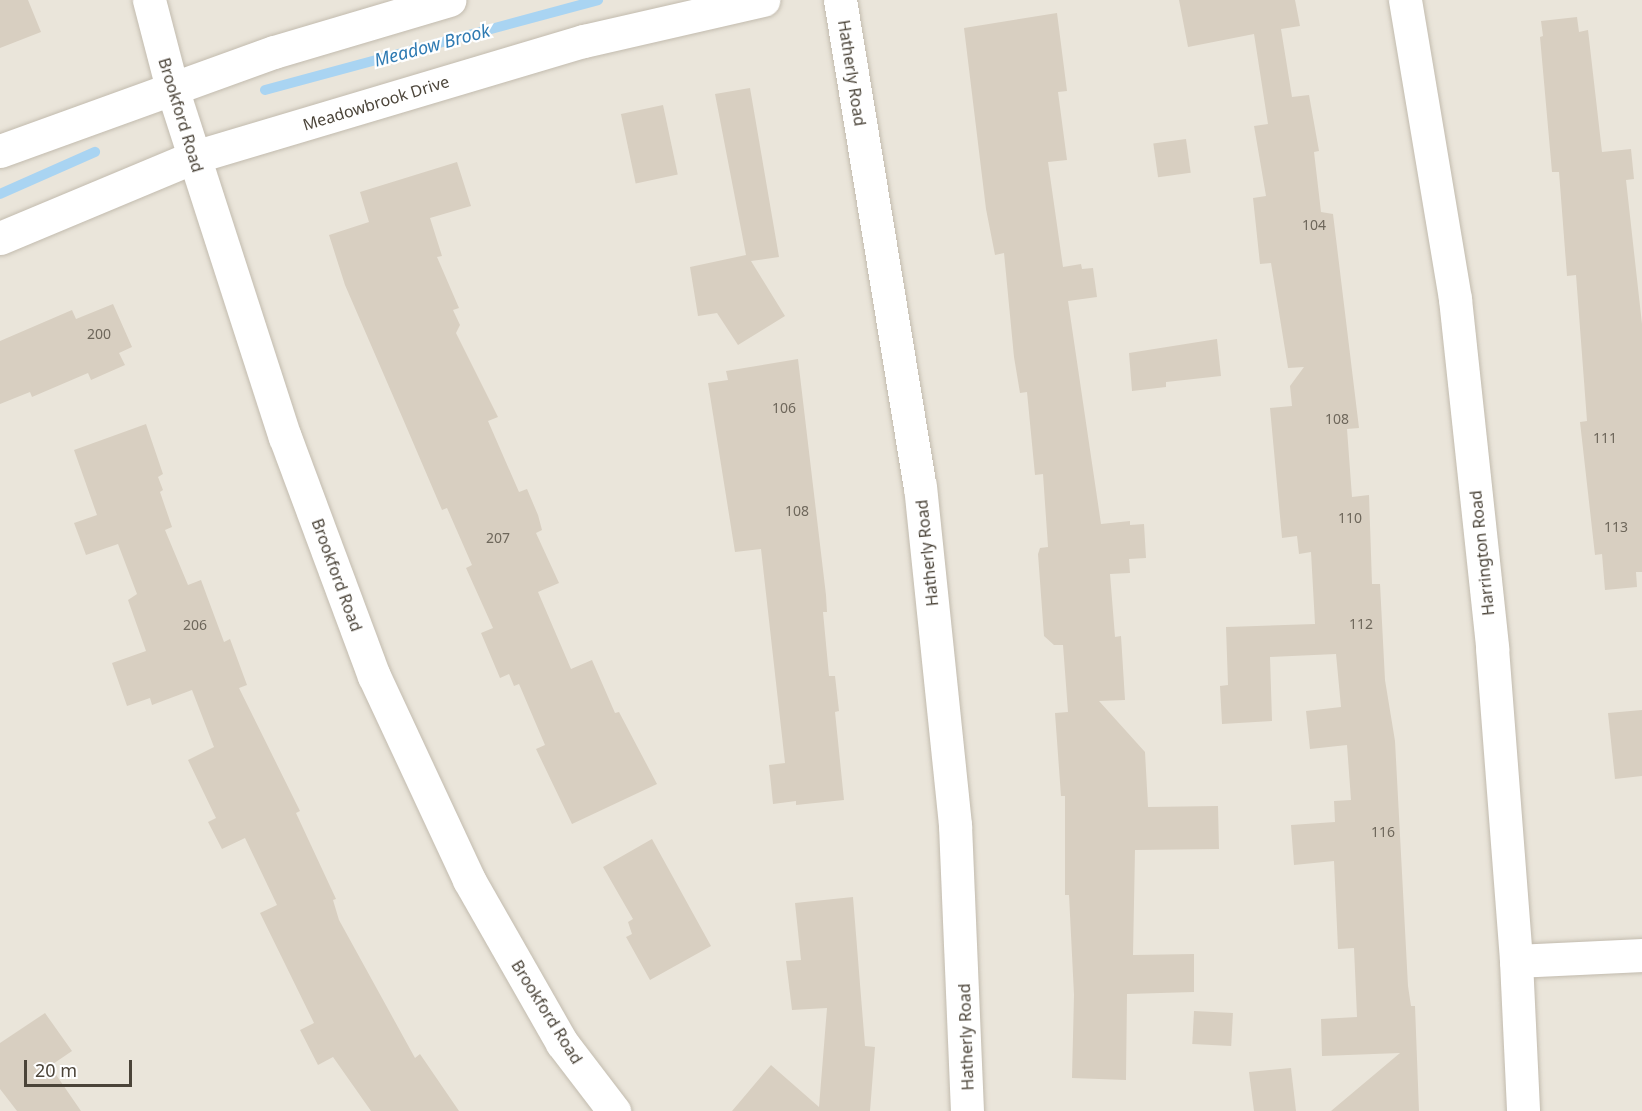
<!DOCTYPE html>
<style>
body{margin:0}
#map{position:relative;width:1642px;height:1111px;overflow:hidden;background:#f6f3ec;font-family:"Noto Sans",sans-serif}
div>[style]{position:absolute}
.residential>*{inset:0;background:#eae5da;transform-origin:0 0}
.stream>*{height:10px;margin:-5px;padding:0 5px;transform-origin:5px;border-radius:5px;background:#a9d4f2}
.building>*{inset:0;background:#d8cfc1;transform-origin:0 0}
.roads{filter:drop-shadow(0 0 2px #c2bbae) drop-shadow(0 0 2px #c2bbae)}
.minor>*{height:33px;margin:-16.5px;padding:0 16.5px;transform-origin:16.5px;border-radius:16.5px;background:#fff}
span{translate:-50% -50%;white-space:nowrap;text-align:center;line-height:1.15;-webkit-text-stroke:4.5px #fff;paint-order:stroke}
.number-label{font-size:14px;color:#6e675b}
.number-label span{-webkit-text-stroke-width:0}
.street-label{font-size:16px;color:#4b4439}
.water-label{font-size:18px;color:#2e7ab2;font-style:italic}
.scale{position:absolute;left:24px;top:1060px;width:108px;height:27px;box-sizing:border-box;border:3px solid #4b4439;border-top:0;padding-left:8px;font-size:18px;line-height:21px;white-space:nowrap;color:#4b4439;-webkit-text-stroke:4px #fff;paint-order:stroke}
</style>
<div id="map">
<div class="residential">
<i style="left:0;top:0;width:1642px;height:1111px"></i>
</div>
<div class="stream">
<i style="left:265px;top:90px;width:345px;rotate:-15.1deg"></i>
<i style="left:0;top:194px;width:104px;rotate:-23.9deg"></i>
</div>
<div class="building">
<i style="clip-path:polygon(0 0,28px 0,41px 32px,0 48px)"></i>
<i style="clip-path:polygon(1179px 0,1295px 0,1300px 26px,1281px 29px,1292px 97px,1309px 95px,1319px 151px,1314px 152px,1321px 212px,1333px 214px,1359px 428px,1347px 429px,1352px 497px,1369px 495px,1372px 584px,1380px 584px,1385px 680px,1395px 741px,1408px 986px,1411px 1006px,1415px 1006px,1419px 1111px,1331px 1111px,1400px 1053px,1322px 1056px,1321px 1019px,1357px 1017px,1354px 948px,1338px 949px,1334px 861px,1294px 865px,1291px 825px,1335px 822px,1334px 801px,1351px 800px,1347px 745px,1310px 749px,1306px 711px,1341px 707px,1336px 654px,1270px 657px,1272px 721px,1222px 724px,1220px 686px,1228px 685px,1226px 627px,1315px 624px,1311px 552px,1299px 554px,1297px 536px,1282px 538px,1270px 408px,1292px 406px,1290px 386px,1304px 367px,1288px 368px,1271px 263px,1260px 264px,1253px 198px,1266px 196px,1254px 126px,1268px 124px,1254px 34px,1188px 47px)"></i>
<i style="clip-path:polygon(1057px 13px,1067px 91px,1058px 92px,1067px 160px,1048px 162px,1063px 267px,1081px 264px,1082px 269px,1093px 268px,1097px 297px,1068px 301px,1101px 524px,1130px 521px,1130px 525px,1144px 524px,1146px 558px,1129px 559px,1130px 573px,1110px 574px,1115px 637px,1121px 636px,1125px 700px,1099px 701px,1145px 752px,1148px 807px,1218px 806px,1219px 849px,1135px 850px,1133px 955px,1194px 954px,1194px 992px,1127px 994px,1126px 1080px,1072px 1078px,1074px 995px,1069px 895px,1065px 895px,1065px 796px,1061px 796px,1055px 713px,1068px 712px,1063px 645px,1054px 645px,1044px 636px,1038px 554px,1040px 548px,1048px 547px,1043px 474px,1035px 475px,1027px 392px,1020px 393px,1014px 357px,1004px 253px,995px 255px,986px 209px,964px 28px)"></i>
<i style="clip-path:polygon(1577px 17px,1579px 32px,1588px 30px,1602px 152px,1631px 149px,1634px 179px,1626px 180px,1642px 324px,1642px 572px,1636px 572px,1637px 587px,1605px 590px,1602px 554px,1595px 555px,1580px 422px,1587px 421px,1576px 275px,1567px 276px,1559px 172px,1552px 172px,1540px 37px,1543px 36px,1541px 21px)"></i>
<i style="clip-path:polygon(750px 88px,779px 257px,751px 261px,785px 316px,738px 345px,717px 313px,698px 316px,690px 267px,746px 255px,715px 94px)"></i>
<i style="left:663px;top:105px;width:71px;height:43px;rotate:78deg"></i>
<i style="left:1186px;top:139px;width:34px;height:33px;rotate:82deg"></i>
<i style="clip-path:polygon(457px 162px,471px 206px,430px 218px,442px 256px,437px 257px,459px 308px,453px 310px,460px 325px,456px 333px,498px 417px,488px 421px,519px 492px,527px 489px,538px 515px,542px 530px,536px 533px,559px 583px,538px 592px,571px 669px,592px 660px,615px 713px,619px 712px,657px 784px,572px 824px,536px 749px,545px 745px,519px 684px,514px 686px,509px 674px,500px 678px,481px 633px,493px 628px,466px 568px,472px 565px,447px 508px,442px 510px,403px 419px,345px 285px,329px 235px,369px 222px,360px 192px)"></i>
<i style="clip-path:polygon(113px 304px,132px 347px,119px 353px,125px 365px,91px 380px,88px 373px,32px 397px,30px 392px,0 404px,0 341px,72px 310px,76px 319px)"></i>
<i style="clip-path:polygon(1217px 339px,1221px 376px,1166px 382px,1166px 387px,1132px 391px,1129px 353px)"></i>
<i style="clip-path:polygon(798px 359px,826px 595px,827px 612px,823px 612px,829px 676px,835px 676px,839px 711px,835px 712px,844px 800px,796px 805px,796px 801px,773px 804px,769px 765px,785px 763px,761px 549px,735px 552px,708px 383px,728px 380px,726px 371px)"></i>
<i style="clip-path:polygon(146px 424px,163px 474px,158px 477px,163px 490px,160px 492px,172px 527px,165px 530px,188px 585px,201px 580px,224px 642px,230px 639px,247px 685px,239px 688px,300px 811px,296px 813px,336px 899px,333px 900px,339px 920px,415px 1058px,420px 1054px,459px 1111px,371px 1111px,333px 1057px,318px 1065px,300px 1030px,314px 1023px,260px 913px,277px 905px,245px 838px,222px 849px,208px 822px,216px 818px,188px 760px,214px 747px,192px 690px,152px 705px,150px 698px,127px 706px,112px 663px,146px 651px,128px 600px,137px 594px,118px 544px,86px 555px,74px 523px,97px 515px,74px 450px)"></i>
<i style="clip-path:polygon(1642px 710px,1642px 776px,1615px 779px,1608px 713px)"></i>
<i style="clip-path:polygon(652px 839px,711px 946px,650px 980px,626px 937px,632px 934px,628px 922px,633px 919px,603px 867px)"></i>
<i style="clip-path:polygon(853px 897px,865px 1046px,875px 1047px,870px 1111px,732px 1111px,771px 1065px,819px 1107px,827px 1008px,792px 1010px,786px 961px,801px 960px,795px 903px)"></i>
<i style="left:1194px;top:1011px;width:39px;height:33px;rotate:3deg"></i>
<i style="clip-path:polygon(45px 1013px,72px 1051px,50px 1066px,81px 1111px,17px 1111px,0 1089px,0 1043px)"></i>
<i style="clip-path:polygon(1291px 1068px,1296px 1111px,1254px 1111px,1249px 1072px)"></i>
</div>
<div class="roads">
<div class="minor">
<i style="left:149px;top:0;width:91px;rotate:75.4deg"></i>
<i style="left:172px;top:88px;width:367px;rotate:72.1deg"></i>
<i style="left:285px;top:437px;width:255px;rotate:69.6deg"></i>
<i style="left:374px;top:676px;width:225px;rotate:65deg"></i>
<i style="left:469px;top:880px;width:188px;rotate:60.3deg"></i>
<i style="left:562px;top:1043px;width:86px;rotate:52.6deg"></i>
<i style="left:840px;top:0;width:493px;rotate:80.7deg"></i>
<i style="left:920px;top:486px;width:341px;rotate:84.1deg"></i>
<i style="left:955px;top:825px;width:286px;rotate:87.6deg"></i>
<i style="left:1405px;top:0;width:303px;rotate:80.5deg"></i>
<i style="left:1455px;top:299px;width:351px;rotate:83.9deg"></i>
<i style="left:1492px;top:648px;width:314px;rotate:85.6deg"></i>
<i style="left:1516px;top:961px;width:150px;rotate:87.3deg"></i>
<i style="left:0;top:151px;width:291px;rotate:-19.9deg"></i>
<i style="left:274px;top:52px;width:183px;rotate:-16.5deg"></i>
<i style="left:0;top:238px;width:210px;rotate:-22.7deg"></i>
<i style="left:194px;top:157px;width:407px;rotate:-16.6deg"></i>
<i style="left:584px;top:41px;width:184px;rotate:-12.9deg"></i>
<i style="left:1516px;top:961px;width:126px;rotate:-2.7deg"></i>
</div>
</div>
<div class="number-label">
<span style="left:1314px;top:225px">104</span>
<span style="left:99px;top:334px">200</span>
<span style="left:784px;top:408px">106</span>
<span style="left:1337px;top:419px">108</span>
<span style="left:1605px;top:438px">111</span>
<span style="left:797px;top:511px">108</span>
<span style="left:1350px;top:518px">110</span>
<span style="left:1616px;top:527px">113</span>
<span style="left:498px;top:538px">207</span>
<span style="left:1361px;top:624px">112</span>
<span style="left:195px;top:625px">206</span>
<span style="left:1383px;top:832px">116</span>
</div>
<div class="street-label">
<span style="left:852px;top:73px;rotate:81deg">Hatherly Road</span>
<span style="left:376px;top:103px;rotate:-17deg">Meadowbrook Drive</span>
<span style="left:181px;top:115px;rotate:73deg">Brookford Road</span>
<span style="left:927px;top:553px;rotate:-96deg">Hatherly Road</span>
<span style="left:1482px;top:553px;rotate:-96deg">Harrington Road</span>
<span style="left:337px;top:575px;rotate:70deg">Brookford Road</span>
<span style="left:547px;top:1012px;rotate:58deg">Brookford Road</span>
<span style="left:966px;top:1037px;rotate:-92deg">Hatherly Road</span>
</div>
<div class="water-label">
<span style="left:432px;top:45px;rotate:-15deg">Meadow Brook</span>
</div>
<div class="scale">20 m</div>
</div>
